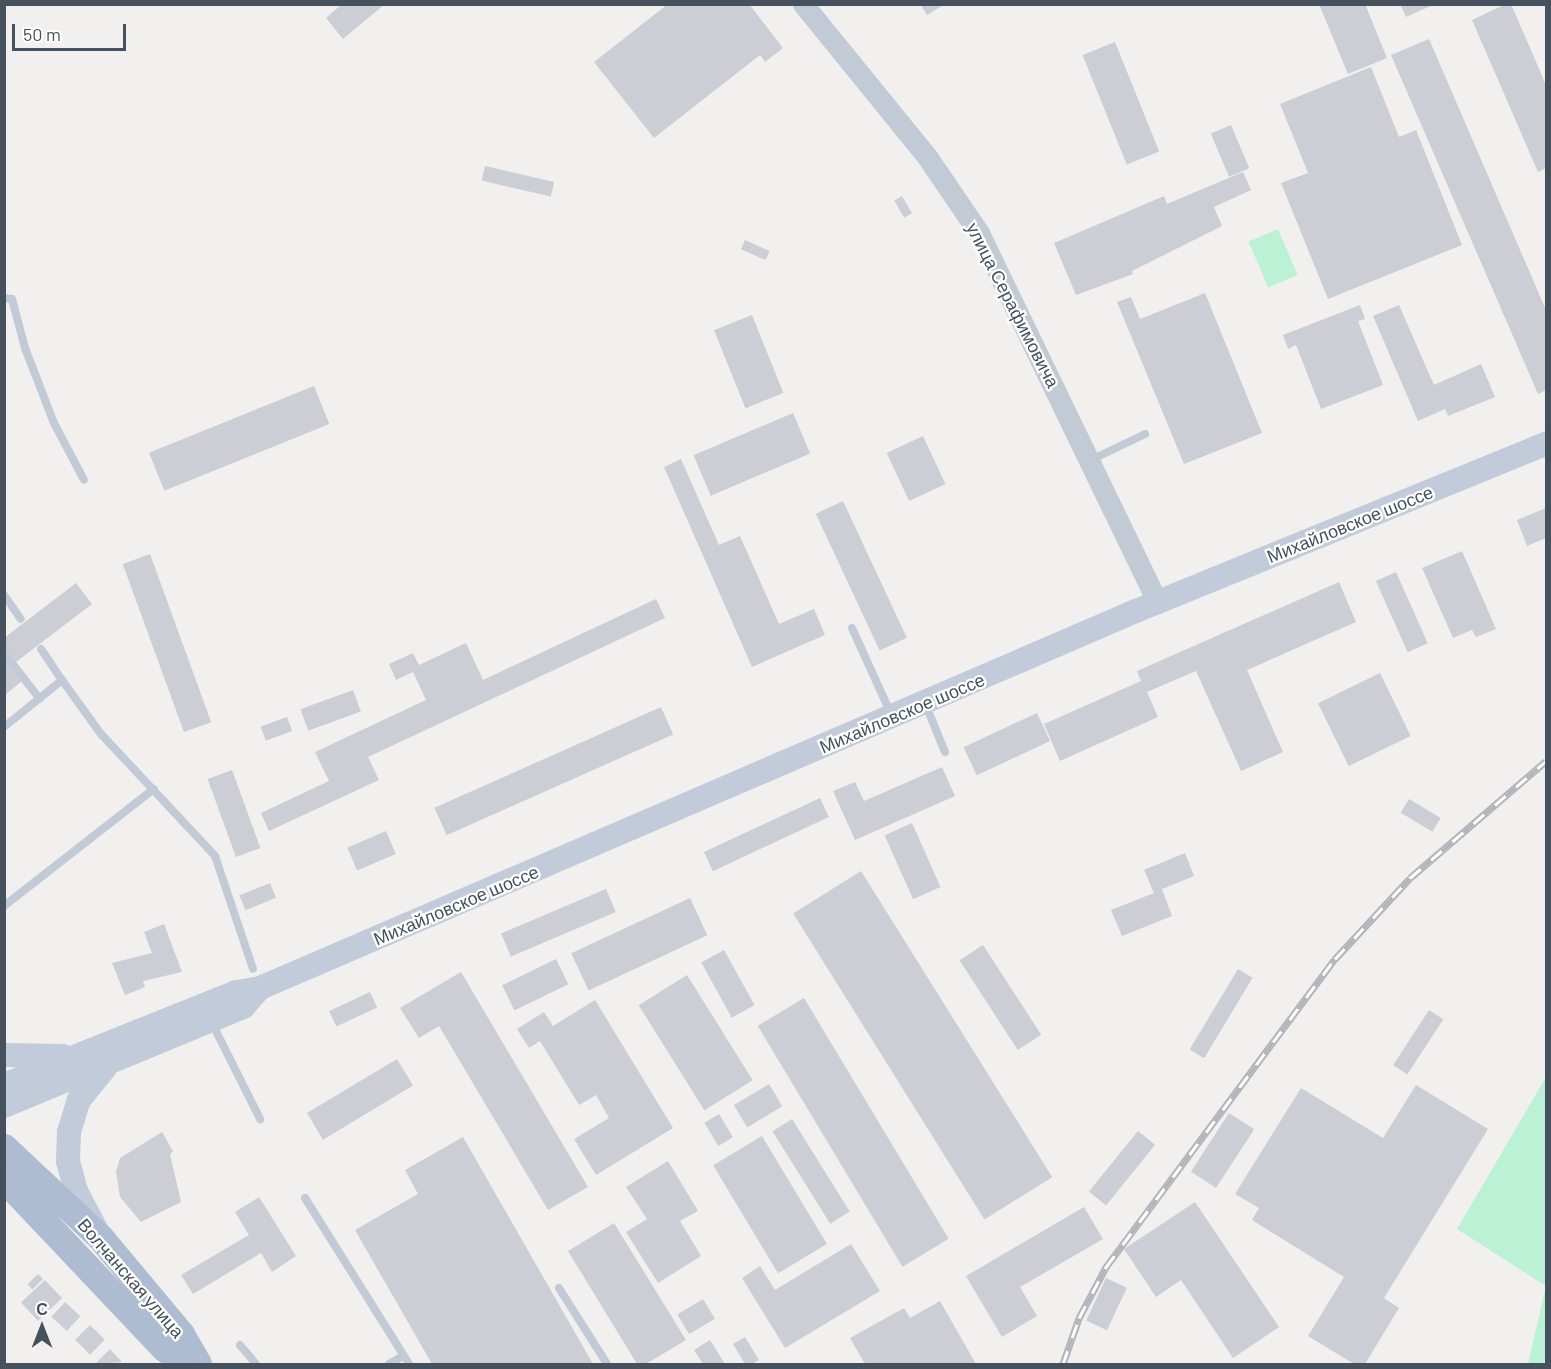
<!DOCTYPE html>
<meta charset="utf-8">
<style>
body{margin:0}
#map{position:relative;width:1551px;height:1369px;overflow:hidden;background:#f2efef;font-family:Barlow,sans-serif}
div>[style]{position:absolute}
.green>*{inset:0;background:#bbf2d5;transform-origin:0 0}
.building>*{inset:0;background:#cbced4;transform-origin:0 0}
.service>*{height:8px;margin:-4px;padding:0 4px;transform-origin:4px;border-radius:4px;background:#c2cad5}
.tertiary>*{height:21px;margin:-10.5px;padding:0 10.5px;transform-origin:10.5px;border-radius:10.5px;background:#c2cad5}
.secondary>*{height:24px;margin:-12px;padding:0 12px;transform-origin:12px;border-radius:12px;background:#c1cbda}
.primary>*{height:27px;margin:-13.5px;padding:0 13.5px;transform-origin:13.5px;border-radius:13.5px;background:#adbcd0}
.rail>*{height:7px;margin-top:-3.5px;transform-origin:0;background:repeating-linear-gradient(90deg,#fff 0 14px,#b1b4ba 0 28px);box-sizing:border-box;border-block:2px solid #b1b4ba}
span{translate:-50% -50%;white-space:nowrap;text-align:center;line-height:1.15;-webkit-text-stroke:4.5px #fff;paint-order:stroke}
.street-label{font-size:18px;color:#46515e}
.frame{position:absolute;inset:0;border:6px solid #46515e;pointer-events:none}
.north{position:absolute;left:12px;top:1297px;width:60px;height:60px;-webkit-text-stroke:4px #fff;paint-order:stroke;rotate:0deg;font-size:16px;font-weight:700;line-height:24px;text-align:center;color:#46515e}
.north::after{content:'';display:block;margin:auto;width:21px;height:27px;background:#46515e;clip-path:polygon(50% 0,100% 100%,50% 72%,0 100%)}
.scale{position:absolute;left:12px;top:24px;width:114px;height:27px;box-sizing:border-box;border:3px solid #46515e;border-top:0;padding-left:8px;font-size:18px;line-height:21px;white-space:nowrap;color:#46515e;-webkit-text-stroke:4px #fff;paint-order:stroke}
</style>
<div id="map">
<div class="green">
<i style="left:1278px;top:229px;width:50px;height:32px;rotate:67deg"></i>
<i style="clip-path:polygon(1546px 1077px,1546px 1364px,1528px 1364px,1546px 1286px,1457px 1229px)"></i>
</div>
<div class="building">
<i style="clip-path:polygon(342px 4px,385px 4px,343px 39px,326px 18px)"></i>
<i style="clip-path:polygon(668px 4px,749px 4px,783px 48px,765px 62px,760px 55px,654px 138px,594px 62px)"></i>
<i style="clip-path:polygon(920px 4px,945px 4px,927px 15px)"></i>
<i style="clip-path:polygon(1319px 4px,1365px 4px,1387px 58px,1348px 74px)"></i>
<i style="clip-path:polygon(1400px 4px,1435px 4px,1406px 17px)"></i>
<i style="clip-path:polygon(1506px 4px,1511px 4px,1546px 85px,1546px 168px,1538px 172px,1472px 20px)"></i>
<i style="clip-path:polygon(1429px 39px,1546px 310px,1546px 390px,1538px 394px,1391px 55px)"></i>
<i style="left:1115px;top:42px;width:118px;height:35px;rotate:68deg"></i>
<i style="clip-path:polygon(1371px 67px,1399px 137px,1416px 130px,1462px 245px,1328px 299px,1281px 183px,1308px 173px,1280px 104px)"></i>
<i style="left:1231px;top:125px;width:47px;height:22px;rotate:67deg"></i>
<i style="left:485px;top:166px;width:71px;height:15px;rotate:13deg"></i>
<i style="clip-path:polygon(1243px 172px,1251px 190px,1214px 207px,1222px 226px,1132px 271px,1133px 274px,1076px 295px,1054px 243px,1164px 196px,1167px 204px)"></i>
<i style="left:902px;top:196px;width:20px;height:9px;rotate:60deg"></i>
<i style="left:745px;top:240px;width:27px;height:10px;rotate:24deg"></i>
<i style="clip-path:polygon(1205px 293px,1262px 433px,1184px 464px,1117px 302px,1131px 297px,1140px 319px)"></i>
<i style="clip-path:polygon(1360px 305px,1365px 319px,1358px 321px,1383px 385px,1321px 409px,1296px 345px,1288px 349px,1283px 335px)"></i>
<i style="clip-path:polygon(1399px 305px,1434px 385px,1481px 364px,1495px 397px,1448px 416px,1445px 409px,1418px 421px,1373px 316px)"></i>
<i style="left:752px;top:315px;width:84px;height:41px;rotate:68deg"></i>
<i style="left:314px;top:386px;width:41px;height:178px;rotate:68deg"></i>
<i style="left:793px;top:413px;width:44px;height:108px;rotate:67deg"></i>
<i style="left:923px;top:436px;width:53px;height:40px;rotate:65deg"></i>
<i style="clip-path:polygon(681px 459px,719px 545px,740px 536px,779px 624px,814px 609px,825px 635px,752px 667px,664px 467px)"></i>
<i style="left:843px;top:501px;width:151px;height:30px;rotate:65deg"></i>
<i style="clip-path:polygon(1546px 508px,1546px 538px,1527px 546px,1517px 520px)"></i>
<i style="clip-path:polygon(1462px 551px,1496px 629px,1476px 637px,1472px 630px,1453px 638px,1422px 568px)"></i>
<i style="left:150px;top:554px;width:179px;height:29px;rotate:70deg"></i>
<i style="left:1396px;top:572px;width:78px;height:22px;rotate:66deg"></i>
<i style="clip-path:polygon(1339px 582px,1356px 622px,1247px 670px,1283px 752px,1241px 771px,1196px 671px,1147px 692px,1158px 717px,1060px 761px,1044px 724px,1141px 681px,1137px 671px)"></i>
<i style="clip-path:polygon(76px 583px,92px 604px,16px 662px,4px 647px,4px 638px)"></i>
<i style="clip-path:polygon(656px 599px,665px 618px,368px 757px,379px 780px,269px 831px,261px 813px,329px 781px,315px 752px,426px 700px,413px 672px,396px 680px,389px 664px,413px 653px,419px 665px,466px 643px,483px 680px)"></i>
<i style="clip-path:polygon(4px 658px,23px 680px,4px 696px)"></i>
<i style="left:1380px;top:673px;width:70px;height:69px;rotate:64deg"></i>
<i style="left:353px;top:690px;width:23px;height:56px;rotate:70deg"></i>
<i style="left:661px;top:707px;width:30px;height:248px;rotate:66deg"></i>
<i style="left:1037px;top:713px;width:31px;height:81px;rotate:65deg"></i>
<i style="left:287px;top:717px;width:15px;height:28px;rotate:70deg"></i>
<i style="clip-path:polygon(942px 767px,955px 796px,855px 840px,833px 791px,855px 782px,864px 801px)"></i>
<i style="left:232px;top:770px;width:83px;height:26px;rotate:70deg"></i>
<i style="left:820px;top:798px;width:21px;height:128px;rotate:65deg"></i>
<i style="left:1409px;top:799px;width:37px;height:16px;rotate:31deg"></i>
<i style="left:912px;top:823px;width:70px;height:30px;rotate:66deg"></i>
<i style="left:386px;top:831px;width:25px;height:42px;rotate:67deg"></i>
<i style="clip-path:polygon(1185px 853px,1194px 876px,1162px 889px,1172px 916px,1122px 936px,1111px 910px,1154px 893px,1144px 870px)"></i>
<i style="left:861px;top:871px;width:361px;height:80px;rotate:58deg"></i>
<i style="left:270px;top:883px;width:16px;height:33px;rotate:68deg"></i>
<i style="left:606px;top:889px;width:25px;height:114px;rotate:67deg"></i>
<i style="left:690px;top:898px;width:41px;height:131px;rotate:65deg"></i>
<i style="clip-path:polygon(164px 924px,182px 972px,143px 981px,145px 987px,125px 995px,112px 963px,152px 953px,144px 932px)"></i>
<i style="left:983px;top:945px;width:107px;height:28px;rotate:57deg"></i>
<i style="left:724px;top:950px;width:63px;height:26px;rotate:61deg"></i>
<i style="left:556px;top:959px;width:28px;height:60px;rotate:64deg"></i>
<i style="left:1238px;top:969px;width:17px;height:94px;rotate:31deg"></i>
<i style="clip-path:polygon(461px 972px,588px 1187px,548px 1210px,439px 1026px,419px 1038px,400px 1008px)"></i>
<i style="left:687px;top:975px;width:124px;height:57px;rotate:58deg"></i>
<i style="left:370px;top:992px;width:17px;height:45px;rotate:65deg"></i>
<i style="left:804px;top:998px;width:281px;height:54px;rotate:59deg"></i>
<i style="clip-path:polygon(595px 1000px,673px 1128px,596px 1175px,574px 1139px,609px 1118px,596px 1095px,579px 1105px,540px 1041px,529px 1048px,517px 1029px,544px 1012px,553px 1026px)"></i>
<i style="left:1429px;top:1010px;width:17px;height:66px;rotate:33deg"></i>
<i style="left:397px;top:1059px;width:31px;height:105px;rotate:59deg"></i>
<i style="left:769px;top:1084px;width:26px;height:41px;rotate:59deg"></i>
<i style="clip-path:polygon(1416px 1085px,1488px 1129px,1384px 1298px,1399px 1308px,1365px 1364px,1354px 1364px,1308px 1336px,1344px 1277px,1252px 1220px,1259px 1208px,1235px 1194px,1301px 1088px,1383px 1138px)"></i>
<i style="left:1229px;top:1113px;width:30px;height:70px;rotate:33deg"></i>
<i style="left:719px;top:1114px;width:27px;height:17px;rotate:59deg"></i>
<i style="left:792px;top:1119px;width:109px;height:23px;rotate:58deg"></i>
<i style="left:1138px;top:1131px;width:22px;height:78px;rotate:39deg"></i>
<i style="clip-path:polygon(162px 1132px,173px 1151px,170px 1154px,181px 1202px,141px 1222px,120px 1197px,116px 1172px,120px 1158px)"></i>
<i style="left:762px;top:1136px;width:126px;height:57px;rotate:59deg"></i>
<i style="clip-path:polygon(463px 1137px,518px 1233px,593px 1364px,432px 1364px,355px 1230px,418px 1194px,405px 1170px)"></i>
<i style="clip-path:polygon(668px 1161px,698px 1211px,680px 1221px,701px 1256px,658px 1283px,626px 1232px,647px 1219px,626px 1187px)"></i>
<i style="clip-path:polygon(259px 1197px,296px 1256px,272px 1272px,261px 1253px,193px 1294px,181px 1275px,249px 1235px,235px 1212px)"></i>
<i style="clip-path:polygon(1195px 1202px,1279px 1327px,1233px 1358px,1181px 1280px,1156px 1297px,1124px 1249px)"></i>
<i style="clip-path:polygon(1084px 1207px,1103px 1239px,1020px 1287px,1037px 1316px,1002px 1337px,966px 1276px)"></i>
<i style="clip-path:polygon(614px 1223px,686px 1340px,646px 1364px,637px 1364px,568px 1251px)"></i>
<i style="clip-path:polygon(851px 1244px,880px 1291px,785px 1348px,742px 1278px,760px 1266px,775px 1290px)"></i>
<i style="left:38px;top:1274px;width:7px;height:15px;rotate:45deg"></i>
<i style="left:1106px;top:1278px;width:23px;height:47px;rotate:25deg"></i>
<i style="left:45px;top:1280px;width:25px;height:33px;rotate:47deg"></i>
<i style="left:703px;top:1299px;width:23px;height:30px;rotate:59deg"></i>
<i style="clip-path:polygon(940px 1301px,976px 1364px,865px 1364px,850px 1338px,904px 1308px,910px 1318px)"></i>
<i style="left:65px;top:1302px;width:21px;height:20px;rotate:43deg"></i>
<i style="left:90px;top:1325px;width:21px;height:21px;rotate:45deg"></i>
<i style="clip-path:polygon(745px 1337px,759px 1360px,752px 1364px,745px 1364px,733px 1344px)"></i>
<i style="clip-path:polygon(710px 1340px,725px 1364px,703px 1364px,694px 1350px)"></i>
<i style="clip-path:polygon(110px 1349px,122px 1362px,98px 1364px,96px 1363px)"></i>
</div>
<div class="service">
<i style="left:4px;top:298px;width:8px;rotate:7deg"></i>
<i style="left:12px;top:299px;width:51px;rotate:75.1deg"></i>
<i style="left:25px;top:348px;width:80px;rotate:68.9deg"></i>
<i style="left:54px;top:423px;width:64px;rotate:62.2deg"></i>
<i style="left:1091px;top:460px;width:60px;rotate:-25.7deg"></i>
<i style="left:4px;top:595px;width:29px;rotate:55deg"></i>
<i style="left:852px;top:628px;width:94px;rotate:65.6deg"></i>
<i style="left:41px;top:649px;width:37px;rotate:56deg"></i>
<i style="left:4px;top:653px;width:58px;rotate:52deg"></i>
<i style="left:925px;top:703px;width:53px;rotate:67.8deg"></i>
<i style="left:4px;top:727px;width:75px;rotate:-39deg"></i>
<i style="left:62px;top:680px;width:67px;rotate:54.2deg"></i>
<i style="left:101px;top:734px;width:167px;rotate:46.9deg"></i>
<i style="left:215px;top:856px;width:119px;rotate:71.4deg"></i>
<i style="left:4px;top:906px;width:190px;rotate:-38deg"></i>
<i style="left:211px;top:1021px;width:110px;rotate:63.4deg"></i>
<i style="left:305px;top:1198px;width:196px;rotate:57.9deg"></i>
<i style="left:559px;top:1288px;width:90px;rotate:57.7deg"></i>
<i style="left:240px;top:1345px;width:25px;rotate:50deg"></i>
<i style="left:389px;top:1364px;width:16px;rotate:-30deg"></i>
</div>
<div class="tertiary">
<i style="left:803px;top:4px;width:198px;rotate:50.9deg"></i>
<i style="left:928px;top:158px;width:91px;rotate:55.8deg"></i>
<i style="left:979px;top:233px;width:411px;rotate:64.2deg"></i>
</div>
<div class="secondary">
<i style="left:4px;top:1055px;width:59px;rotate:1deg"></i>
<i style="left:4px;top:1085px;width:250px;rotate:-21.8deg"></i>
<i style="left:236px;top:992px;width:24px;rotate:-9deg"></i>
<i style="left:260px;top:988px;width:954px;rotate:-23.29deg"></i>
<i style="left:1136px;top:611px;width:443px;rotate:-22.2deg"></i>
<i style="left:4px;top:1106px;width:259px;rotate:-22.5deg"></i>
<i style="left:243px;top:1007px;width:25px;rotate:-48deg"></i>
<i style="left:96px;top:1229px;width:43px;rotate:-117.8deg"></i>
<i style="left:76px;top:1191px;width:31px;rotate:-105deg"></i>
<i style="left:68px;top:1161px;width:29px;rotate:-88deg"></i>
<i style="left:69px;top:1132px;width:34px;rotate:-73deg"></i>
<i style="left:79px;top:1100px;width:41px;rotate:-50.9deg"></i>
</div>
<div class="primary">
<i style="left:4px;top:1147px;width:132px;rotate:43.2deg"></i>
<i style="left:100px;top:1237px;width:126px;rotate:50.1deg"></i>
<i style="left:181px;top:1334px;width:34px;rotate:60deg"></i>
<i style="left:4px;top:1179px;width:233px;rotate:46.6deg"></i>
<i style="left:164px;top:1348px;width:27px;rotate:36deg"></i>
</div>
<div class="rail">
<i style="left:1063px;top:1364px;width:49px;rotate:-70.8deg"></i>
<i style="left:1079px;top:1318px;width:58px;rotate:-62.1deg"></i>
<i style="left:1106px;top:1267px;width:384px;rotate:-53.4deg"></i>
<i style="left:1335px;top:959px;width:110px;rotate:-47.2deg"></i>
<i style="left:1410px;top:878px;width:179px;rotate:-40.7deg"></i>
</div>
<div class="street-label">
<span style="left:1013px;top:305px;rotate:63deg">улица Серафимовича</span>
<span style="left:1350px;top:524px;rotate:-22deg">Михайловское шоссе</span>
<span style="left:902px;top:713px;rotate:-23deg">Михайловское шоссе</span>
<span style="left:456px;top:905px;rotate:-23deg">Михайловское шоссе</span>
<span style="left:131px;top:1278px;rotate:49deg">Волчанская улица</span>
</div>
<div class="frame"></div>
<div class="north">С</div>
<div class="scale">50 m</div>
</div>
